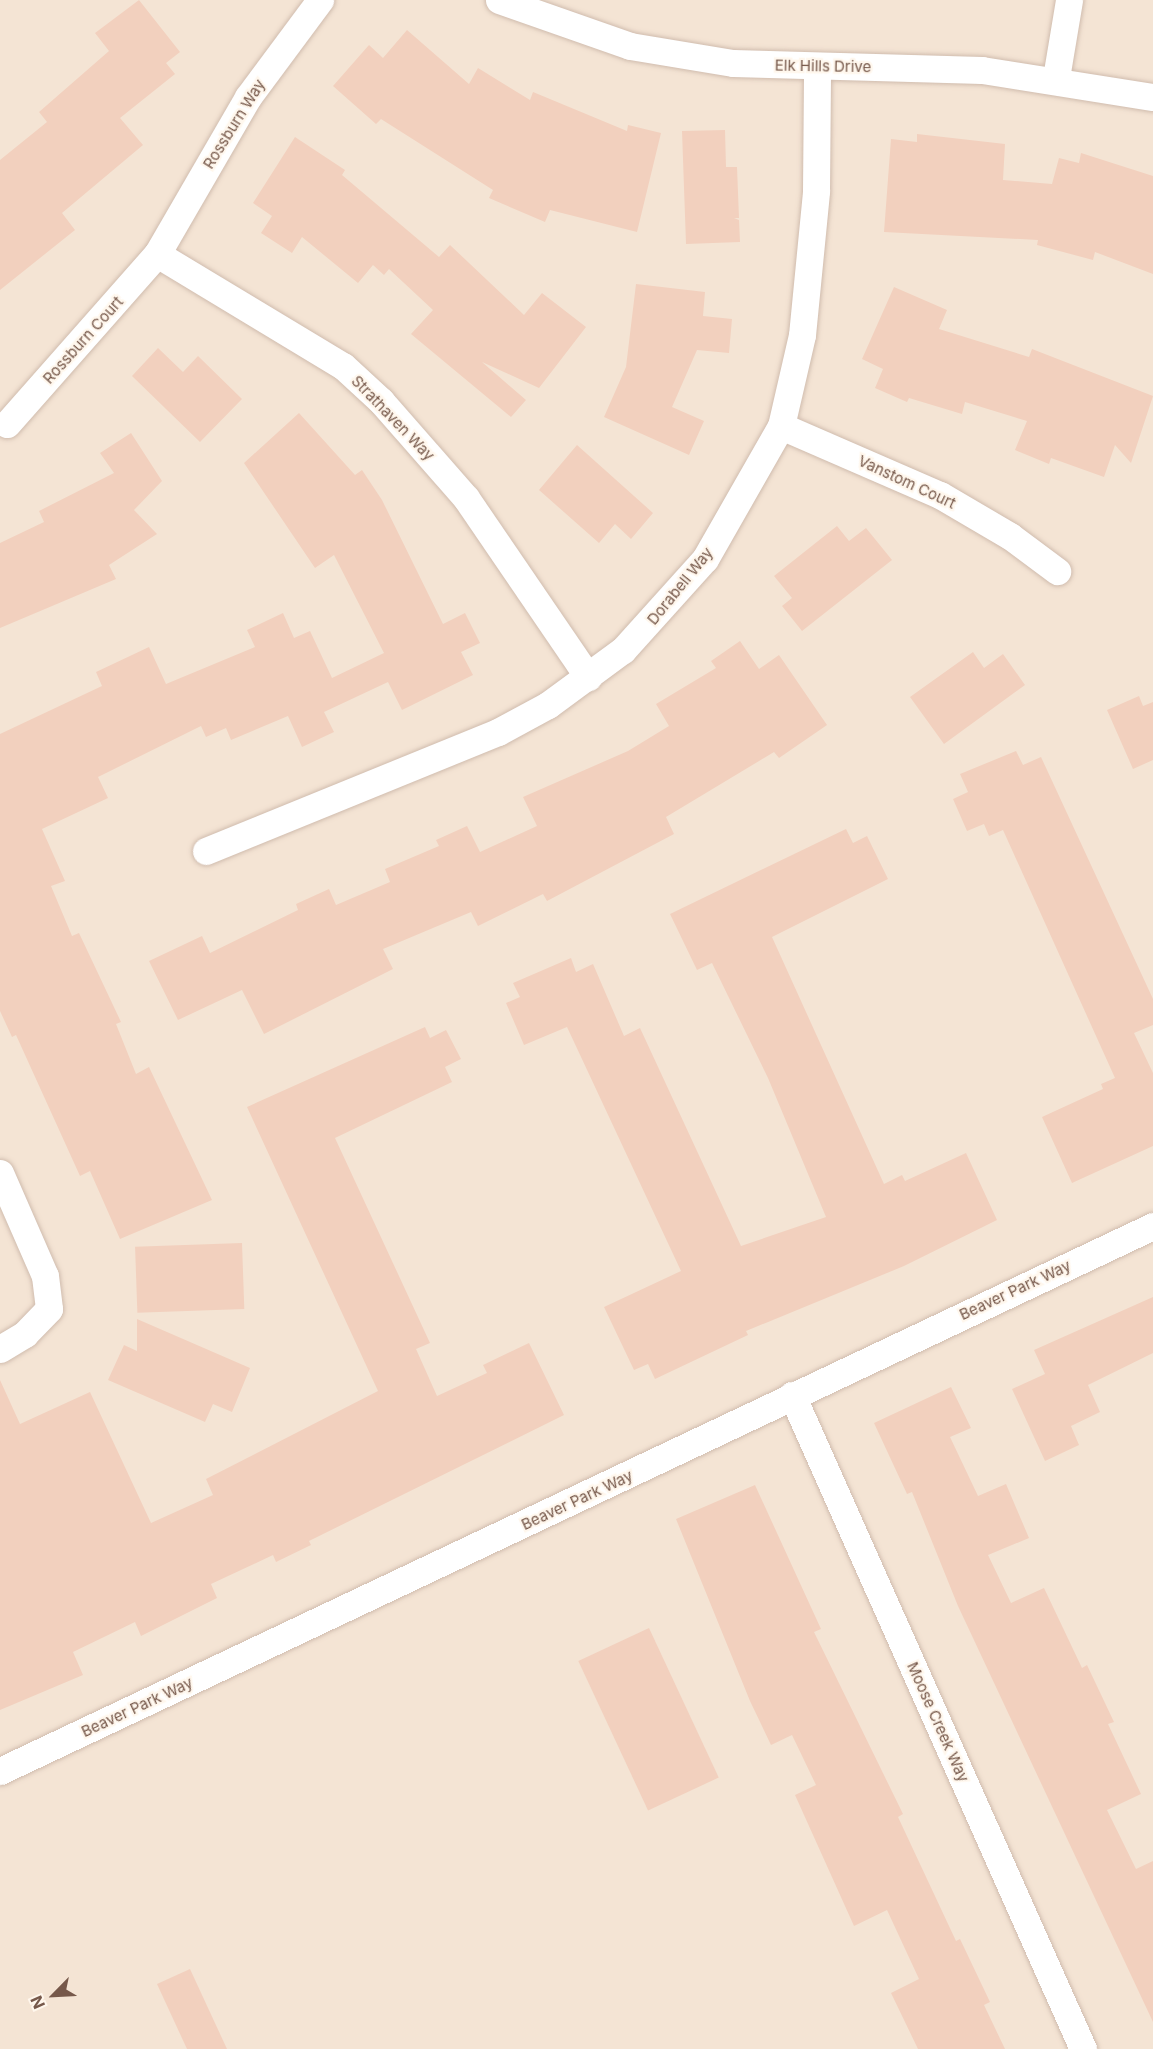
<!DOCTYPE html>
<style>
body{margin:0}
#map{position:relative;width:1153px;height:2049px;overflow:hidden;background:#fdf3e6;font-family:Inter,sans-serif}
div>[style]{position:absolute}
.residential>*{inset:0;background:#f4e4d4;transform-origin:0 0}
.building>*{inset:0;background:#f2d0be;transform-origin:0 0}
.roads{filter:drop-shadow(0 0 2px #d0bcae) drop-shadow(0 0 2px #d0bcae)}
.street>*{height:27px;margin:-13.5px;padding:0 13.5px;transform-origin:13.5px;border-radius:13.5px;background:#fff}
span{translate:-50% -50%;white-space:nowrap;text-align:center;line-height:1.15;-webkit-text-stroke:4.5px #fff7ed;paint-order:stroke}
.street-label{font-size:15px;color:#76584a}
.north{position:absolute;left:24px;top:1965px;width:60px;height:60px;-webkit-text-stroke:4px #fff7ed;paint-order:stroke;rotate:246deg;font-size:16px;font-weight:700;line-height:24px;text-align:center;color:#76584a}
.north::after{content:'';display:block;margin:auto;width:21px;height:27px;background:#76584a;clip-path:polygon(50% 0,100% 100%,50% 72%,0 100%)}
</style>
<div id="map">
<div class="residential">
<i style="left:0;top:0;width:1153px;height:2049px"></i>
</div>
<div class="building">
<i style="clip-path:polygon(139px 0,180px 52px,166px 63px,175px 74px,120px 118px,143px 145px,62px 213px,75px 230px,0 290px,0 160px,47px 122px,39px 112px,109px 51px,95px 33px)"></i>
<i style="clip-path:polygon(407px 30px,469px 84px,478px 68px,530px 100px,533px 92px,627px 131px,628px 125px,661px 133px,637px 232px,550px 210px,545px 222px,489px 198px,493px 190px,381px 119px,376px 124px,333px 86px,369px 45px,383px 58px)"></i>
<i style="clip-path:polygon(725px 130px,726px 167px,737px 167px,739px 218px,734px 218px,739px 220px,740px 242px,686px 244px,682px 131px)"></i>
<i style="clip-path:polygon(917px 134px,1005px 144px,1003px 180px,1052px 184px,1059px 158px,1079px 163px,1081px 153px,1153px 176px,1153px 274px,1095px 252px,1093px 260px,1037px 245px,1038px 240px,884px 232px,891px 139px,917px 142px)"></i>
<i style="clip-path:polygon(295px 137px,345px 170px,342px 175px,439px 257px,450px 245px,524px 315px,542px 293px,586px 327px,539px 388px,482px 362px,526px 400px,511px 417px,411px 334px,433px 310px,389px 269px,384px 275px,373px 265px,358px 283px,302px 237px,292px 253px,261px 233px,272px 216px,253px 203px)"></i>
<i style="clip-path:polygon(636px 284px,705px 292px,703px 316px,732px 319px,729px 353px,697px 350px,672px 407px,704px 421px,689px 455px,604px 417px,626px 367px)"></i>
<i style="clip-path:polygon(894px 287px,947px 310px,939px 329px,1029px 357px,1032px 349px,1153px 396px,1131px 463px,1115px 445px,1104px 477px,1051px 458px,1049px 464px,1015px 450px,1027px 421px,965px 402px,962px 414px,909px 398px,907px 402px,875px 388px,883px 369px,862px 359px)"></i>
<i style="clip-path:polygon(158px 348px,183px 372px,198px 356px,242px 399px,200px 442px,132px 376px)"></i>
<i style="clip-path:polygon(299px 413px,355px 475px,362px 470px,382px 500px,443px 624px,465px 613px,480px 643px,461px 652px,473px 675px,402px 710px,388px 682px,324px 712px,334px 732px,302px 747px,288px 716px,231px 740px,226px 728px,206px 737px,201px 726px,98px 777px,108px 798px,42px 829px,65px 881px,51px 886px,72px 936px,79px 933px,121px 1022px,116px 1024px,136px 1074px,149px 1067px,212px 1200px,120px 1239px,90px 1171px,80px 1176px,16px 1035px,12px 1037px,0 1011px,0 734px,102px 686px,96px 672px,149px 647px,166px 684px,255px 647px,247px 630px,283px 613px,294px 638px,310px 631px,332px 678px,384px 653px,334px 555px,315px 568px,244px 463px)"></i>
<i style="clip-path:polygon(131px 433px,162px 481px,134px 510px,157px 534px,109px 565px,116px 579px,0 628px,0 543px,44px 522px,39px 511px,114px 473px,100px 453px)"></i>
<i style="clip-path:polygon(577px 445px,653px 513px,631px 539px,615px 524px,599px 543px,539px 490px)"></i>
<i style="clip-path:polygon(837px 526px,849px 541px,866px 528px,892px 560px,802px 631px,782px 606px,792px 598px,774px 576px)"></i>
<i style="clip-path:polygon(740px 641px,759px 669px,779px 655px,827px 725px,779px 758px,774px 752px,666px 817px,674px 834px,547px 901px,543px 894px,478px 926px,471px 912px,383px 949px,393px 969px,264px 1034px,242px 990px,178px 1020px,149px 961px,202px 936px,210px 953px,298px 910px,296px 904px,329px 889px,336px 905px,390px 882px,385px 869px,439px 846px,436px 840px,467px 826px,480px 852px,537px 826px,523px 797px,628px 751px,669px 726px,656px 704px,716px 668px,711px 661px)"></i>
<i style="clip-path:polygon(973px 652px,984px 668px,1003px 654px,1025px 685px,944px 744px,910px 697px)"></i>
<i style="clip-path:polygon(1139px 696px,1143px 706px,1153px 702px,1153px 760px,1133px 769px,1107px 710px)"></i>
<i style="clip-path:polygon(1016px 751px,1023px 765px,1041px 757px,1153px 999px,1153px 1025px,1134px 1033px,1153px 1073px,1153px 1146px,1072px 1183px,1042px 1117px,1103px 1089px,1101px 1084px,1115px 1078px,1003px 830px,989px 836px,984px 824px,967px 831px,953px 799px,968px 792px,960px 774px)"></i>
<i style="clip-path:polygon(846px 829px,853px 843px,867px 836px,888px 879px,772px 937px,884px 1184px,902px 1175px,905px 1181px,966px 1153px,997px 1220px,904px 1266px,746px 1331px,748px 1335px,655px 1379px,648px 1364px,634px 1370px,604px 1307px,681px 1271px,567px 1027px,524px 1045px,506px 1003px,520px 997px,513px 983px,571px 958px,576px 972px,593px 964px,624px 1036px,640px 1028px,741px 1246px,826px 1217px,768px 1078px,712px 963px,697px 970px,670px 914px)"></i>
<i style="clip-path:polygon(425px 1027px,430px 1038px,446px 1030px,461px 1059px,445px 1067px,452px 1082px,335px 1138px,430px 1343px,416px 1349px,437px 1396px,487px 1373px,483px 1365px,529px 1343px,564px 1415px,309px 1541px,311px 1545px,276px 1562px,273px 1555px,211px 1584px,217px 1598px,141px 1636px,135px 1622px,73px 1652px,83px 1675px,0 1710px,0 1380px,20px 1424px,90px 1392px,151px 1523px,213px 1495px,206px 1479px,378px 1391px,247px 1107px)"></i>
<i style="left:242px;top:1243px;width:66px;height:107px;rotate:88deg"></i>
<i style="clip-path:polygon(1153px 1297px,1153px 1353px,1088px 1385px,1100px 1412px,1071px 1426px,1079px 1445px,1045px 1461px,1012px 1389px,1045px 1374px,1034px 1350px)"></i>
<i style="clip-path:polygon(137px 1319px,250px 1368px,232px 1412px,213px 1404px,205px 1422px,108px 1380px,124px 1345px,137px 1351px)"></i>
<i style="clip-path:polygon(951px 1387px,971px 1428px,950px 1437px,978px 1496px,1006px 1484px,1029px 1538px,988px 1555px,1011px 1603px,1044px 1588px,1082px 1668px,1087px 1665px,1114px 1722px,1108px 1724px,1141px 1794px,1107px 1810px,1136px 1869px,1153px 1861px,1153px 2022px,958px 1606px,912px 1492px,907px 1494px,874px 1423px)"></i>
<i style="clip-path:polygon(755px 1485px,821px 1629px,814px 1632px,903px 1814px,898px 1817px,956px 1941px,960px 1939px,990px 2002px,984px 2005px,1005px 2049px,918px 2049px,891px 1993px,919px 1979px,887px 1910px,854px 1926px,795px 1795px,816px 1785px,792px 1735px,771px 1745px,750px 1701px,676px 1519px)"></i>
<i style="left:649px;top:1628px;width:165px;height:78px;rotate:65deg"></i>
<i style="clip-path:polygon(190px 1969px,227px 2049px,187px 2049px,157px 1984px)"></i>
</div>
<div class="roads">
<div class="street">
<i style="left:499px;top:0;width:139px;rotate:19.3deg"></i>
<i style="left:630px;top:46px;width:104px;rotate:9.4deg"></i>
<i style="left:733px;top:63px;width:249px;rotate:1.6deg"></i>
<i style="left:982px;top:70px;width:173px;rotate:9deg"></i>
<i style="left:1056px;top:78px;width:79px;rotate:-80.5deg"></i>
<i style="left:157px;top:254px;width:217px;rotate:31.1deg"></i>
<i style="left:343px;top:366px;width:52px;rotate:42.6deg"></i>
<i style="left:381px;top:401px;width:129px;rotate:48.8deg"></i>
<i style="left:466px;top:498px;width:217px;rotate:55.7deg"></i>
<i style="left:7px;top:424px;width:227px;rotate:-48.6deg"></i>
<i style="left:157px;top:254px;width:181px;rotate:-59.9deg"></i>
<i style="left:248px;top:97px;width:121px;rotate:-53.4deg"></i>
<i style="left:781px;top:426px;width:173px;rotate:23.5deg"></i>
<i style="left:940px;top:495px;width:81px;rotate:30.4deg"></i>
<i style="left:1010px;top:536px;width:59px;rotate:36.7deg"></i>
<i style="left:206px;top:851px;width:315px;rotate:-22.2deg"></i>
<i style="left:498px;top:732px;width:57px;rotate:-28.4deg"></i>
<i style="left:548px;top:705px;width:93px;rotate:-36.3deg"></i>
<i style="left:623px;top:650px;width:122px;rotate:-48deg"></i>
<i style="left:705px;top:559px;width:153px;rotate:-60.3deg"></i>
<i style="left:781px;top:426px;width:93px;rotate:-77deg"></i>
<i style="left:802px;top:335px;width:145px;rotate:-84.4deg"></i>
<i style="left:816px;top:191px;width:123px;rotate:-89.5deg"></i>
<i style="left:0;top:1173px;width:112px;rotate:66.4deg"></i>
<i style="left:45px;top:1276px;width:33px;rotate:83deg"></i>
<i style="left:49px;top:1309px;width:35px;rotate:134deg"></i>
<i style="left:25px;top:1334px;width:29px;rotate:149deg"></i>
<i style="left:792px;top:1395px;width:716px;rotate:66.01deg"></i>
<i style="left:0;top:1771px;width:1275px;rotate:-25.3deg"></i>
</div>
</div>
<div class="street-label">
<span style="left:823px;top:66px;rotate:1deg">Elk Hills Drive</span>
<span style="left:234px;top:124px;rotate:-58deg">Rossburn Way</span>
<span style="left:83px;top:340px;rotate:-48deg">Rossburn Court</span>
<span style="left:393px;top:418px;rotate:46deg">Strathaven Way</span>
<span style="left:907px;top:482px;rotate:25deg">Vanstom Court</span>
<span style="left:680px;top:586px;rotate:-51deg">Dorabell Way</span>
<span style="left:1015px;top:1290px;rotate:-25deg">Beaver Park Way</span>
<span style="left:577px;top:1500px;rotate:-25deg">Beaver Park Way</span>
<span style="left:137px;top:1707px;rotate:-25deg">Beaver Park Way</span>
<span style="left:938px;top:1722px;rotate:66deg">Moose Creek Way</span>
</div>
<div class="north">N</div>
</div>
